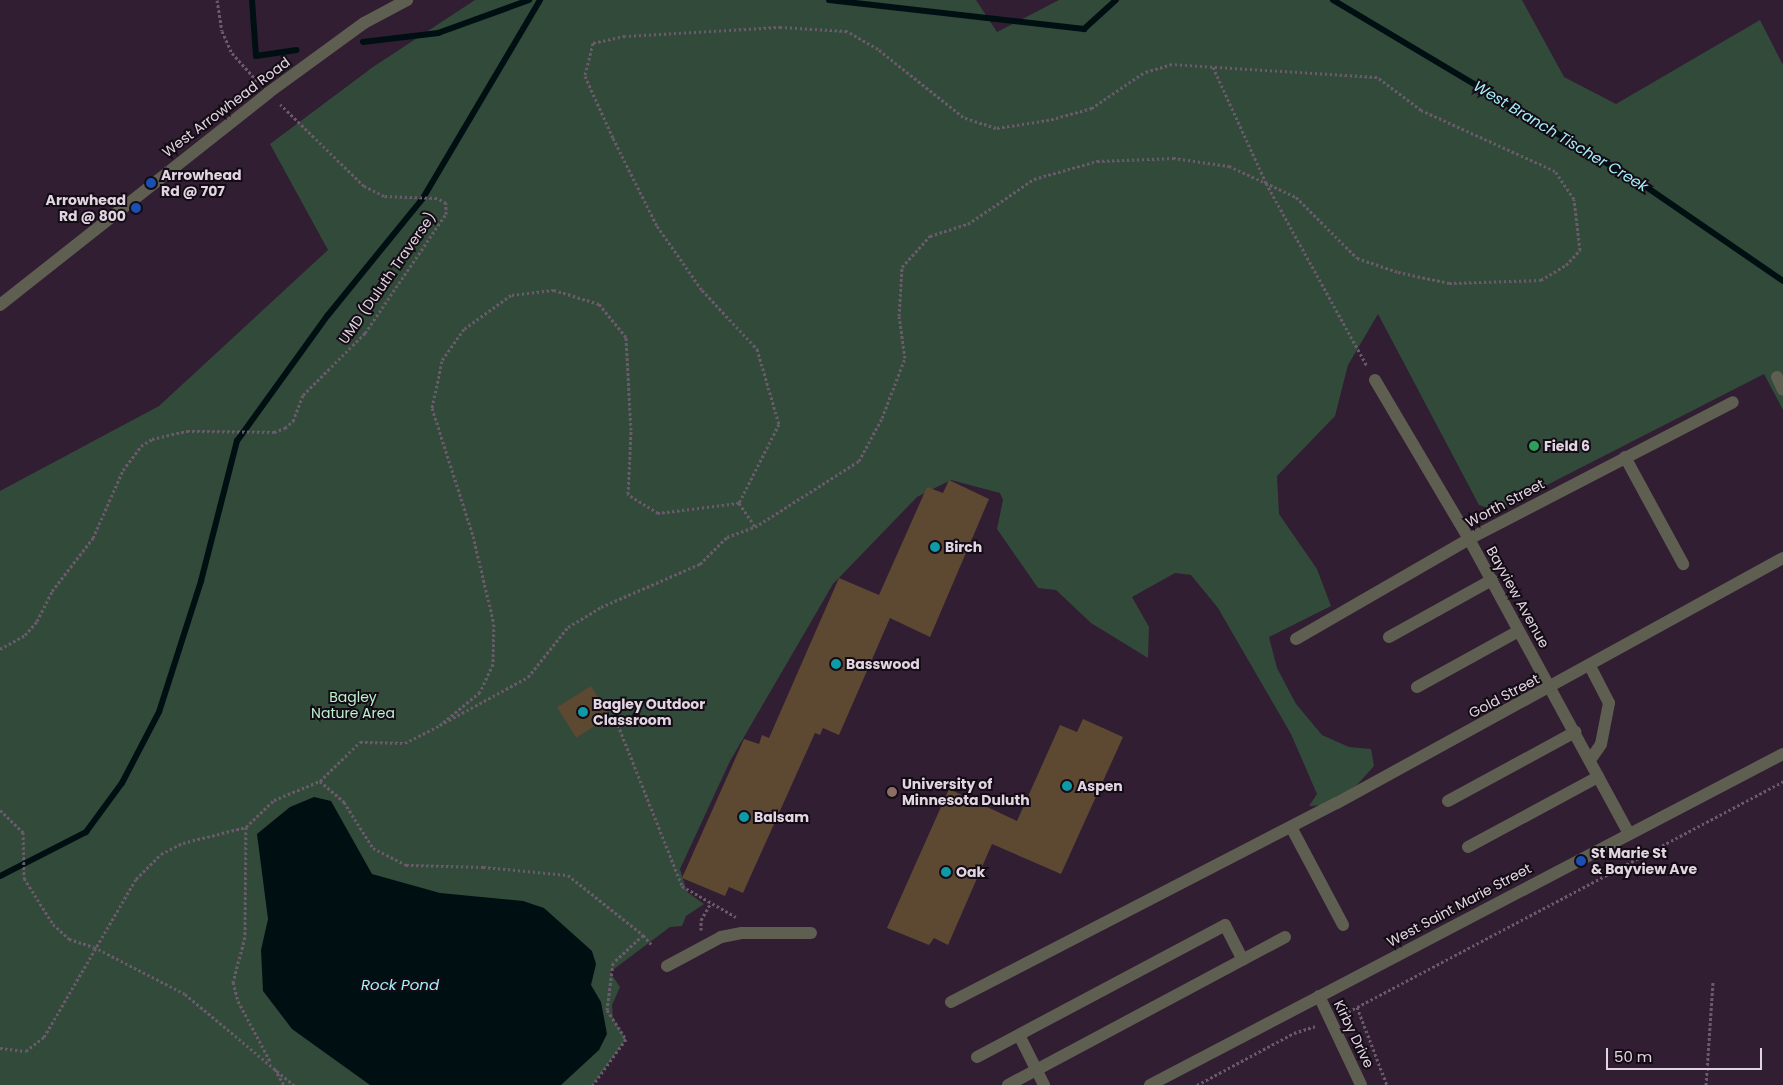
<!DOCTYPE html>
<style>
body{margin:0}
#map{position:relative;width:1783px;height:1085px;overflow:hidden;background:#311e32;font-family:Poppins,sans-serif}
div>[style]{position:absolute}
.green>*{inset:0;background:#324a3a}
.water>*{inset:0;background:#001012}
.stream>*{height:6px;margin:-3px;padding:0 3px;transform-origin:3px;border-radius:3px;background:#001012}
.building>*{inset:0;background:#5d4832;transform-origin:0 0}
.path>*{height:3px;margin-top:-1.5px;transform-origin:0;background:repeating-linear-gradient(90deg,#6b5a6c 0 2.5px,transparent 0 5px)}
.minor>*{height:12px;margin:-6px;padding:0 6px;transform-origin:6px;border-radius:6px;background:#5e5e51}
.dots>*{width:14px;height:14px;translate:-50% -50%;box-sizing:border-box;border:2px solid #140c15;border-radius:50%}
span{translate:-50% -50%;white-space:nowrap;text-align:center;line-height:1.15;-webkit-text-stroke:4px #140c15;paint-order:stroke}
.street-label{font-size:14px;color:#e2d5e2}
.poi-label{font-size:14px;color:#e2d5e2;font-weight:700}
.left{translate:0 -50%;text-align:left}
.right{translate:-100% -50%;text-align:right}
.park-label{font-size:14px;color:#bcf3cf}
.water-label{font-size:15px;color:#a5f0f9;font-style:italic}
.scale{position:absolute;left:1606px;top:1048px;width:156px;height:22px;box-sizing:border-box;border:2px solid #e2d5e2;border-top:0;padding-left:6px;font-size:15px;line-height:18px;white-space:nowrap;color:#e2d5e2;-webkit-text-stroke:4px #140c15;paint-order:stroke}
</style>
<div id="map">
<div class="green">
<i style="clip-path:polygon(475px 0,976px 0,997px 32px,1059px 0,1522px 0,1564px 77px,1616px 104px,1760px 20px,1783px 65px,1783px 410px,1764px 374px,1496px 511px,1479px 505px,1378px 314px,1348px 365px,1335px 416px,1277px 476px,1279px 514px,1317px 569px,1331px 606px,1269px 637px,1277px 668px,1296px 704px,1322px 735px,1349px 747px,1371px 749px,1374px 766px,1357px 785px,1327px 805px,1309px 806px,1317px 794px,1291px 734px,1218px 608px,1191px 575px,1175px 573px,1132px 597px,1149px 627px,1148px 658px,1091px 623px,1056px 590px,1038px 588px,997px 529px,1003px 500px,1000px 493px,951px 480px,917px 497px,833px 584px,730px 761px,680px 869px,687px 892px,704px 904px,686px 916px,682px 926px,670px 927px,610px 972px,620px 987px,612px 1005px,613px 1018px,626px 1039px,593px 1085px,0 1085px,0 491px,159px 406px,328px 250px,270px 144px,373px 67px)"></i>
</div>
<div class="water">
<i style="clip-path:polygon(314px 797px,331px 801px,372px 874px,440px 893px,523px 901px,544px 908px,592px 951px,596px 964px,591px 985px,601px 1002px,607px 1034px,599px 1050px,561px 1085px,370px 1085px,292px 1029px,263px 991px,261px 950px,268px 919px,257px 834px,290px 807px)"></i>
</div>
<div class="stream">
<i style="left:252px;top:0;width:56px;rotate:85.9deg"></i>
<i style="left:256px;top:56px;width:41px;rotate:-8.3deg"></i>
<i style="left:829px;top:0;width:257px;rotate:6.5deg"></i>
<i style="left:1084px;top:29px;width:43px;rotate:-42.2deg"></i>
<i style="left:1333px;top:0;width:360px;rotate:30.8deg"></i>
<i style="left:1642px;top:184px;width:171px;rotate:34.5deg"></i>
<i style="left:363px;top:42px;width:76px;rotate:-6.8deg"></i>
<i style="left:438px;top:33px;width:97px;rotate:-19.9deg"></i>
<i style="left:0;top:876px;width:97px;rotate:-27.1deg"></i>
<i style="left:86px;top:832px;width:61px;rotate:-53.7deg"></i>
<i style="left:122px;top:783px;width:80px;rotate:-62.5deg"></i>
<i style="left:159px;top:712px;width:138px;rotate:-72.2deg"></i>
<i style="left:201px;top:581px;width:145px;rotate:-75.6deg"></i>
<i style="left:237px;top:441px;width:155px;rotate:-54.2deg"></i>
<i style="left:328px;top:315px;width:151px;rotate:-50.9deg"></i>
<i style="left:423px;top:198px;width:230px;rotate:-59.4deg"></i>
</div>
<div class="building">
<i style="clip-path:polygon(949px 480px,989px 499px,930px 637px,890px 618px,839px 735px,823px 728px,820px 735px,815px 733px,743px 893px,729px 887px,725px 896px,682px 878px,744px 739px,759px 744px,762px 735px,769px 738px,839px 578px,879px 595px,927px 487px,943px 493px)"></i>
<i style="left:591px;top:686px;width:36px;height:40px;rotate:58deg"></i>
<i style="clip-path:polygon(1083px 719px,1123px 737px,1061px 874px,992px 844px,948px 945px,934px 938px,929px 945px,887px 928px,949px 789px,1017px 821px,1060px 725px,1077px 732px)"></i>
</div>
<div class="path">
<i style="left:217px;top:0;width:31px;rotate:81deg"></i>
<i style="left:222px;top:31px;width:24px;rotate:66deg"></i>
<i style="left:232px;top:53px;width:39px;rotate:48deg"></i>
<i style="left:1213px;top:67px;width:128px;rotate:65.4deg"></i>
<i style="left:1266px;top:183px;width:209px;rotate:61.1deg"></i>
<i style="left:739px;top:503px;width:29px;rotate:56deg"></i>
<i style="left:0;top:649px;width:29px;rotate:-29deg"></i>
<i style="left:25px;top:635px;width:18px;rotate:-49deg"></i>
<i style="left:37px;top:621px;width:34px;rotate:-63deg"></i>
<i style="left:52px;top:591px;width:67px;rotate:-52.3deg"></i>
<i style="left:93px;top:538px;width:74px;rotate:-66.2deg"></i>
<i style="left:123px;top:470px;width:30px;rotate:-53deg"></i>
<i style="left:141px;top:446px;width:13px;rotate:-32deg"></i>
<i style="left:152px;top:439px;width:36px;rotate:-13deg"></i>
<i style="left:187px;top:431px;width:87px;rotate:0.7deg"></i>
<i style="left:274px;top:432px;width:12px;rotate:-20deg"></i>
<i style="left:285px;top:428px;width:11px;rotate:-41deg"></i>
<i style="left:293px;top:421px;width:28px;rotate:-69deg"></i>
<i style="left:303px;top:395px;width:88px;rotate:-45deg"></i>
<i style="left:365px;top:333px;width:144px;rotate:-55.8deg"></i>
<i style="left:446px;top:214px;width:11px;rotate:-90deg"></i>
<i style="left:446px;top:203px;width:10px;rotate:-151deg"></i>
<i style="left:437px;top:198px;width:53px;rotate:-177.8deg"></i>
<i style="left:384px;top:196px;width:22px;rotate:-153deg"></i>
<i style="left:364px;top:186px;width:117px;rotate:-135.7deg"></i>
<i style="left:616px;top:720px;width:179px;rotate:68.3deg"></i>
<i style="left:682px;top:886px;width:62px;rotate:29.9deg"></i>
<i style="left:320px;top:781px;width:32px;rotate:41deg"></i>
<i style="left:344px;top:802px;width:54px;rotate:57.8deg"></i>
<i style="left:373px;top:848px;width:37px;rotate:27deg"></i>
<i style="left:406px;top:865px;width:77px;rotate:1.5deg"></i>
<i style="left:483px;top:867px;width:85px;rotate:5.4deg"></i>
<i style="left:568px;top:875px;width:96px;rotate:38.7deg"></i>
<i style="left:643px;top:935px;width:41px;rotate:137deg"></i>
<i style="left:613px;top:963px;width:47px;rotate:97.3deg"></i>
<i style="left:607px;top:1010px;width:35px;rotate:57deg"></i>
<i style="left:626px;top:1039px;width:57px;rotate:125.7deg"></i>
<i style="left:0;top:810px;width:32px;rotate:44deg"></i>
<i style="left:23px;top:832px;width:46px;rotate:88.8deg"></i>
<i style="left:24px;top:878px;width:54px;rotate:57.8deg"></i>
<i style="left:53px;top:924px;width:22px;rotate:43deg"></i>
<i style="left:69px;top:939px;width:26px;rotate:18deg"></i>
<i style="left:94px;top:947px;width:102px;rotate:27.3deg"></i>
<i style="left:185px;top:994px;width:142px;rotate:39.9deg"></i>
<i style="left:246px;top:827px;width:39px;rotate:-44deg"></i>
<i style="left:274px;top:800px;width:50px;rotate:-22.4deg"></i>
<i style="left:320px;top:781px;width:56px;rotate:-44.3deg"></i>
<i style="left:360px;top:742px;width:45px;rotate:1.3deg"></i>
<i style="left:405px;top:743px;width:39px;rotate:-27deg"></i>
<i style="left:440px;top:725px;width:100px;rotate:-28.6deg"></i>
<i style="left:528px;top:677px;width:64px;rotate:-51.3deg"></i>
<i style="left:568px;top:627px;width:39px;rotate:-31deg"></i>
<i style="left:601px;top:607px;width:108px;rotate:-23.5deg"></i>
<i style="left:700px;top:564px;width:38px;rotate:-45deg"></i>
<i style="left:727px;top:537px;width:30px;rotate:-20deg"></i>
<i style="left:755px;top:527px;width:123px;rotate:-32.4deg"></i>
<i style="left:859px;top:461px;width:49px;rotate:-61.9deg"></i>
<i style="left:882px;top:418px;width:64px;rotate:-69deg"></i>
<i style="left:905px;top:358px;width:42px;rotate:-98.1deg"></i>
<i style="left:899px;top:316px;width:49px;rotate:-86.5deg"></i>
<i style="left:902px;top:267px;width:42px;rotate:-47.9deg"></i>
<i style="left:930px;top:236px;width:40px;rotate:-18deg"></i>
<i style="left:968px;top:224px;width:80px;rotate:-34.3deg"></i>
<i style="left:1034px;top:179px;width:66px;rotate:-15.9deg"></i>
<i style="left:1097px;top:161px;width:76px;rotate:-2.3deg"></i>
<i style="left:1173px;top:158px;width:57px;rotate:8.1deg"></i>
<i style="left:1229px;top:166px;width:74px;rotate:24.8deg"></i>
<i style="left:1296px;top:197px;width:86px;rotate:45deg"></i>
<i style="left:1357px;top:258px;width:43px;rotate:18.9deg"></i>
<i style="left:1398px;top:272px;width:52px;rotate:12.2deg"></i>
<i style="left:1449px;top:283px;width:92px;rotate:-1.9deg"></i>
<i style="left:1541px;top:280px;width:29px;rotate:-31deg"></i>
<i style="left:1566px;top:265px;width:21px;rotate:-47deg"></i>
<i style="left:1580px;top:250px;width:51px;rotate:-96.7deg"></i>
<i style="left:1574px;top:199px;width:34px;rotate:-124deg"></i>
<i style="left:1555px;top:171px;width:147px;rotate:-155.5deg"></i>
<i style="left:1421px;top:110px;width:55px;rotate:-143.1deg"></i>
<i style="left:1377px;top:77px;width:205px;rotate:-176.4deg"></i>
<i style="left:1172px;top:64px;width:30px;rotate:163deg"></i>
<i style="left:1143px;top:73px;width:62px;rotate:145.5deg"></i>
<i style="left:1092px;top:108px;width:45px;rotate:164.4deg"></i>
<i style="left:1049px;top:120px;width:54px;rotate:171.4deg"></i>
<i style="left:996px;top:128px;width:35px;rotate:-162deg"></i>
<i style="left:963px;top:117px;width:109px;rotate:-141.3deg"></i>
<i style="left:878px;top:49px;width:36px;rotate:-150deg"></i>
<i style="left:847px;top:31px;width:66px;rotate:-176.5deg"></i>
<i style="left:781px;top:27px;width:156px;rotate:176.7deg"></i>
<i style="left:625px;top:36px;width:33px;rotate:168deg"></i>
<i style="left:593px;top:43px;width:34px;rotate:104deg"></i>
<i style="left:585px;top:76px;width:68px;rotate:65.7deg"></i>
<i style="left:613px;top:138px;width:98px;rotate:63.4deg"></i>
<i style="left:657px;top:226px;width:78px;rotate:54.9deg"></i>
<i style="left:702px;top:290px;width:81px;rotate:47deg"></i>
<i style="left:757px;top:349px;width:78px;rotate:73.7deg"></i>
<i style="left:779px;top:424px;width:89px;rotate:116.9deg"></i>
<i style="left:739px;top:503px;width:82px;rotate:173deg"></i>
<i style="left:658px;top:513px;width:36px;rotate:-148deg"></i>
<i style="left:628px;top:494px;width:64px;rotate:-87.3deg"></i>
<i style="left:631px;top:430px;width:93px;rotate:-93.1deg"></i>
<i style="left:626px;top:337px;width:43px;rotate:-129.3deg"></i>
<i style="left:599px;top:304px;width:47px;rotate:-162.7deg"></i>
<i style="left:554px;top:290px;width:43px;rotate:173.4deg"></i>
<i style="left:511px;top:295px;width:58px;rotate:144.1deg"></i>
<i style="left:464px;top:329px;width:39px;rotate:125deg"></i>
<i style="left:442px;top:361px;width:48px;rotate:102deg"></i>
<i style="left:432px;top:408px;width:134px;rotate:72.2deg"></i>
<i style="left:473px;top:536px;width:90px;rotate:76.6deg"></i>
<i style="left:494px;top:624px;width:40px;rotate:91.4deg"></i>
<i style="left:493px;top:664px;width:31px;rotate:115deg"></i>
<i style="left:480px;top:692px;width:52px;rotate:140.5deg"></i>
<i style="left:246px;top:827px;width:110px;rotate:90.5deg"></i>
<i style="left:245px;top:937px;width:47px;rotate:104.9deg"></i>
<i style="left:233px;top:982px;width:20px;rotate:75deg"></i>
<i style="left:238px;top:1001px;width:68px;rotate:61.9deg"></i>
<i style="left:701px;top:930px;width:10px;rotate:-90deg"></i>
<i style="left:701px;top:920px;width:20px;rotate:-60deg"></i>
<i style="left:643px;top:935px;width:12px;rotate:48deg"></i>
<i style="left:1357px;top:1007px;width:84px;rotate:69deg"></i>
<i style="left:1344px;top:1014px;width:497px;rotate:-27.9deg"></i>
<i style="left:0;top:1048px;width:26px;rotate:7deg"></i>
<i style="left:26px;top:1051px;width:23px;rotate:-38deg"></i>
<i style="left:44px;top:1037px;width:183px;rotate:-59.8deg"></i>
<i style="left:136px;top:879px;width:35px;rotate:-45deg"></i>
<i style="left:161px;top:854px;width:25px;rotate:-27deg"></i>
<i style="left:183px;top:843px;width:65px;rotate:-14.3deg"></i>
<i style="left:275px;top:1069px;width:18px;rotate:61deg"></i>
<i style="left:1197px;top:1085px;width:110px;rotate:-28.2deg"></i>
<i style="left:1294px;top:1033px;width:22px;rotate:-18deg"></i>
<i style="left:1706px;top:1085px;width:104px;rotate:-86.1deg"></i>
</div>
<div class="minor">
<i style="left:0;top:305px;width:342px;rotate:-38.3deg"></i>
<i style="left:268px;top:93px;width:119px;rotate:-36.1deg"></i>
<i style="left:364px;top:23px;width:49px;rotate:-28.1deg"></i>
<i style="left:1777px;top:377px;width:14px;rotate:65deg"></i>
<i style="left:1375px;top:380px;width:185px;rotate:59.4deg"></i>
<i style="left:1469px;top:539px;width:333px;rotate:61.5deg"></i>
<i style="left:1625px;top:457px;width:122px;rotate:61.5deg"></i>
<i style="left:1389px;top:637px;width:118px;rotate:-29deg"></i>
<i style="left:1296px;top:639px;width:200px;rotate:-30deg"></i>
<i style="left:1469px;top:539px;width:297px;rotate:-27.4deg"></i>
<i style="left:1417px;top:687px;width:116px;rotate:-28.8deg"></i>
<i style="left:1590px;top:760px;width:19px;rotate:-55deg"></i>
<i style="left:1601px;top:744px;width:42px;rotate:-79deg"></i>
<i style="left:1609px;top:703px;width:42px;rotate:-117.2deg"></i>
<i style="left:1448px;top:801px;width:145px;rotate:-28.5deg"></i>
<i style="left:1291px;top:827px;width:111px;rotate:62deg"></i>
<i style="left:1468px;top:847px;width:148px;rotate:-28.3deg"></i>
<i style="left:667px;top:966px;width:61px;rotate:-28.2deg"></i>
<i style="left:721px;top:937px;width:21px;rotate:-11deg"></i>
<i style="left:742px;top:933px;width:69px"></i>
<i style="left:1319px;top:996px;width:98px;rotate:64.7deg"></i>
<i style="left:951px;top:1002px;width:434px;rotate:-27.3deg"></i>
<i style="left:1337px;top:803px;width:509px;rotate:-28.78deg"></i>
<i style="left:1019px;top:1035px;width:56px;rotate:63.4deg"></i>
<i style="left:977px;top:1057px;width:281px;rotate:-28deg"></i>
<i style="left:1225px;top:925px;width:39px;rotate:63deg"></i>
<i style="left:1008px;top:1085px;width:314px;rotate:-28.1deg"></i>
<i style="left:1150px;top:1085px;width:714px;rotate:-27.61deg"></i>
</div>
<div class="dots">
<i style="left:151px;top:183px;background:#1a4fb4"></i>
<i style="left:136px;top:208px;background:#1a4fb4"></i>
<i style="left:1534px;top:446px;background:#2e9e5b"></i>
<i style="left:935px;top:547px;background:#0f9aa8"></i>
<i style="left:836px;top:664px;background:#0f9aa8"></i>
<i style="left:583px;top:712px;background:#0f9aa8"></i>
<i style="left:1067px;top:786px;background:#0f9aa8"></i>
<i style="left:892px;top:792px;background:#8d6e63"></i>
<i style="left:744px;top:817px;background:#0f9aa8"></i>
<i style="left:1581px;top:861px;background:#1a4fb4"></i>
<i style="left:946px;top:872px;background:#0f9aa8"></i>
</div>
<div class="street-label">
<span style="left:226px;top:107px;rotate:-37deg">West Arrowhead Road</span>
<span style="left:387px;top:278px;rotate:-55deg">UMD (Duluth Traverse)</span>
<span style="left:1505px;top:503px;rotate:-28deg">Worth Street</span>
<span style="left:1518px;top:597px;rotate:61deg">Bayview Avenue</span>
<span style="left:1504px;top:696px;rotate:-28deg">Gold Street</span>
<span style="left:1459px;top:905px;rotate:-28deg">West Saint Marie Street</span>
<span style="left:1354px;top:1034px;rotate:64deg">Kirby Drive</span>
</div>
<div class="poi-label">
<span class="left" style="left:161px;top:183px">Arrowhead<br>Rd @ 707</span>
<span class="right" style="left:126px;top:208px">Arrowhead<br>Rd @ 800</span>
<span class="left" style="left:1544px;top:446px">Field 6</span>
<span class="left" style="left:945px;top:547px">Birch</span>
<span class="left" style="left:846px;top:664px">Basswood</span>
<span class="left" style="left:593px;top:712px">Bagley Outdoor<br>Classroom</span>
<span class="left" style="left:902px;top:792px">University of<br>Minnesota Duluth</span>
<span class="left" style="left:1077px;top:786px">Aspen</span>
<span class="left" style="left:754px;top:817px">Balsam</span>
<span class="left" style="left:1591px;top:861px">St Marie St<br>&amp; Bayview Ave</span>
<span class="left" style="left:956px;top:872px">Oak</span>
</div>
<div class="park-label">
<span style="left:353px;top:705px">Bagley<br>Nature Area</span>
</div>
<div class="water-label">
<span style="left:1561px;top:136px;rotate:31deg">West Branch Tischer Creek</span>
<span style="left:400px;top:985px">Rock Pond</span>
</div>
<div class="scale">50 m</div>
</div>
